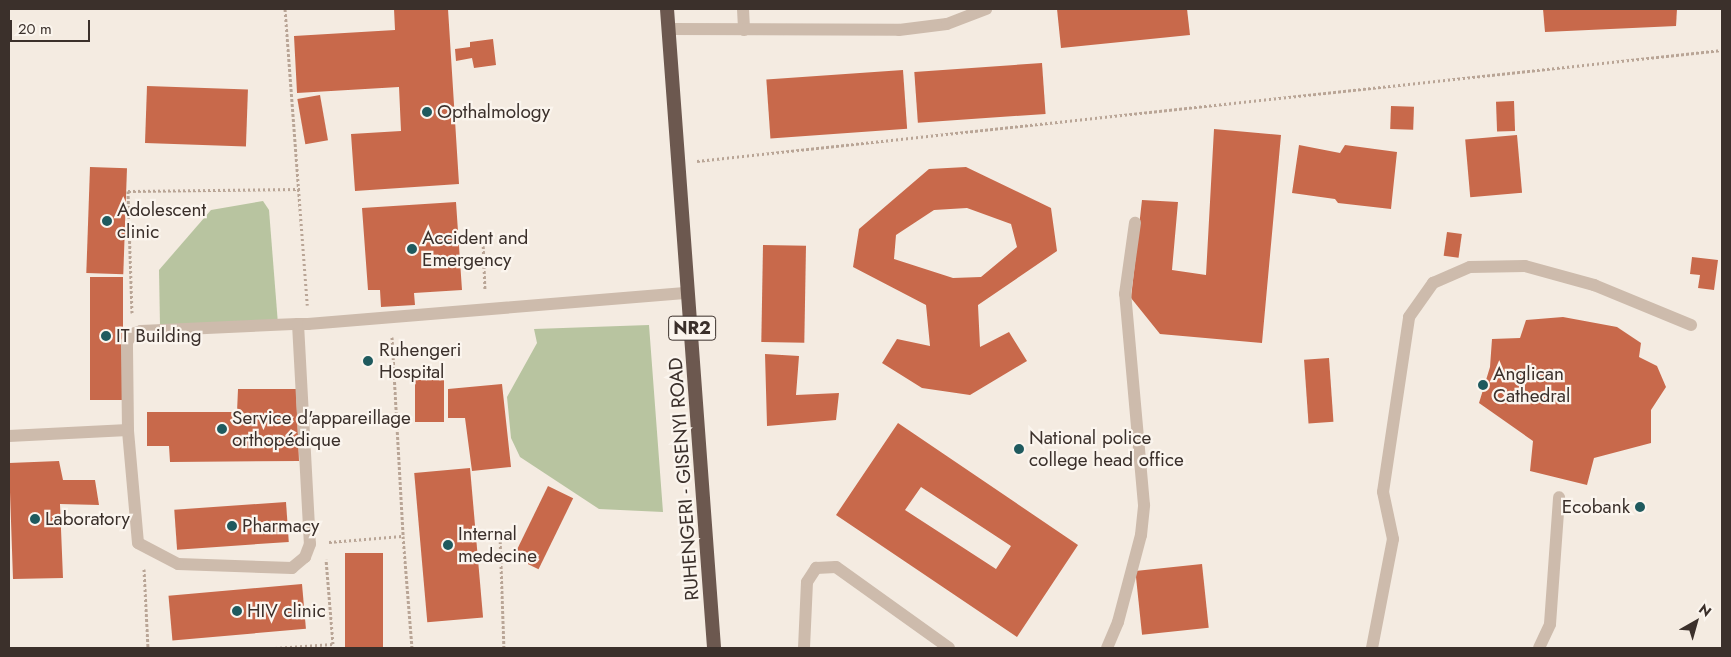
<!DOCTYPE html>
<meta charset="utf-8">
<style>
body{margin:0}
#map{position:relative;width:1731px;height:657px;overflow:hidden;background:#f4ebe1;font-family:Jost,sans-serif}
div>[style]{position:absolute}
.green>*{inset:0;background:#b8c4a0}
.building>*{inset:0;background:#c8694b;transform-origin:0 0}
.path>*{height:3px;margin-top:-1.5px;transform-origin:0;background:repeating-linear-gradient(90deg,#b9a596 0 2.5px,transparent 0 5px)}
.service>*{height:12px;margin:-6px;padding:0 6px;transform-origin:6px;border-radius:6px;background:#cdbbac}
.trunk>*{height:14px;margin:-7px;padding:0 7px;transform-origin:7px;border-radius:7px;background:#6c584f}
.dots>*{width:14px;height:14px;translate:-50% -50%;box-sizing:border-box;border:2px solid #fbf5ee;border-radius:50%}
span{translate:-50% -50%;white-space:nowrap;text-align:center;line-height:1.15;-webkit-text-stroke:4.5px #fbf5ee;paint-order:stroke}
.shield-label span{padding:1px 4px;background:#fbf5ee;border:1px solid;border-radius:4px;-webkit-text-stroke-width:0}
.shield-label{font-size:18px;color:#3b302b;font-weight:700}
.poi-label{font-size:19px;color:#3b302b}
.left{translate:0 -50%;text-align:left}
.right{translate:-100% -50%;text-align:right}
.street-label{font-size:19px;color:#3b302b}
.frame{position:absolute;inset:0;border:10px solid #3b302b;pointer-events:none}
.north{position:absolute;left:1671px;top:597px;width:50px;height:50px;-webkit-text-stroke:4px #fbf5ee;paint-order:stroke;rotate:38deg;font-size:14px;font-weight:700;line-height:20px;text-align:center;color:#3b302b}
.north::after{content:'';display:block;margin:auto;width:18px;height:22px;background:#3b302b;clip-path:polygon(50% 0,100% 100%,50% 72%,0 100%)}
.scale{position:absolute;left:10px;top:20px;width:80px;height:22px;box-sizing:border-box;border:2px solid #3b302b;border-top:0;padding-left:6px;font-size:15px;line-height:18px;white-space:nowrap;color:#3b302b;-webkit-text-stroke:4px #fbf5ee;paint-order:stroke}
</style>
<div id="map">
<div class="green">
<i style="clip-path:polygon(263px 201px,269px 210px,278px 324px,160px 326px,159px 270px,211px 210px)"></i>
<i style="clip-path:polygon(649px 325px,663px 512px,599px 509px,520px 457px,511px 438px,507px 397px,537px 343px,534px 329px)"></i>
</div>
<div class="building">
<i style="clip-path:polygon(394px 9px,448px 9px,459px 184px,355px 191px,351px 134px,401px 131px,399px 87px,297px 93px,294px 36px,395px 30px)"></i>
<i style="clip-path:polygon(1057px 9px,1187px 9px,1190px 35px,1061px 48px)"></i>
<i style="clip-path:polygon(1543px 9px,1677px 9px,1676px 26px,1545px 32px)"></i>
<i style="clip-path:polygon(493px 39px,496px 65px,474px 68px,472px 58px,456px 61px,455px 49px,470px 47px,470px 42px)"></i>
<i style="left:1042px;top:63px;width:51px;height:128px;rotate:86deg"></i>
<i style="left:903px;top:70px;width:59px;height:137px;rotate:86deg"></i>
<i style="left:147px;top:86px;width:101px;height:57px;rotate:2deg"></i>
<i style="left:320px;top:95px;width:46px;height:23px;rotate:80deg"></i>
<i style="left:1514px;top:101px;width:30px;height:18px;rotate:88deg"></i>
<i style="left:1391px;top:106px;width:23px;height:23px;rotate:2deg"></i>
<i style="clip-path:polygon(1214px 129px,1281px 135px,1262px 343px,1160px 334px,1131px 298px,1142px 200px,1178px 202px,1172px 270px,1206px 275px)"></i>
<i style="left:1517px;top:135px;width:58px;height:52px;rotate:85deg"></i>
<i style="clip-path:polygon(1299px 145px,1340px 153px,1345px 145px,1397px 152px,1391px 209px,1338px 203px,1335px 199px,1292px 193px)"></i>
<i style="left:90px;top:167px;width:37px;height:106px;rotate:2deg"></i>
<i style="clip-path:polygon(evenodd,966px 167px,1051px 208px,1057px 251px,978px 305px,980px 347px,1009px 332px,1027px 361px,970px 395px,922px 388px,882px 363px,897px 339px,930px 346px,926px 305px,853px 267px,859px 229px,929px 169px,966px 167px,967px 208px,1011px 224px,1017px 247px,981px 277px,953px 278px,894px 259px,896px 235px,934px 210px,967px 208px)"></i>
<i style="clip-path:polygon(456px 202px,462px 290px,414px 293px,415px 305px,381px 307px,380px 290px,368px 290px,362px 208px)"></i>
<i style="left:1447px;top:232px;width:15px;height:24px;rotate:8deg"></i>
<i style="left:763px;top:245px;width:43px;height:97px;rotate:1deg"></i>
<i style="clip-path:polygon(1692px 257px,1718px 260px,1714px 290px,1698px 288px,1700px 275px,1690px 274px)"></i>
<i style="left:123px;top:277px;width:123px;height:33px;rotate:90deg"></i>
<i style="clip-path:polygon(1563px 317px,1617px 327px,1641px 343px,1639px 357px,1657px 366px,1666px 387px,1651px 410px,1651px 443px,1594px 458px,1587px 485px,1530px 471px,1533px 441px,1479px 403px,1490px 367px,1492px 339px,1520px 338px,1526px 320px)"></i>
<i style="clip-path:polygon(765px 354px,799px 356px,796px 395px,839px 393px,836px 420px,767px 426px)"></i>
<i style="left:1329px;top:358px;width:64px;height:25px;rotate:86deg"></i>
<i style="left:415px;top:380px;width:29px;height:42px"></i>
<i style="clip-path:polygon(502px 384px,511px 467px,472px 471px,465px 418px,448px 418px,448px 389px)"></i>
<i style="clip-path:polygon(238px 389px,296px 389px,299px 461px,170px 462px,169px 446px,147px 446px,147px 412px,237px 412px)"></i>
<i style="clip-path:polygon(evenodd,898px 423px,1078px 545px,1017px 637px,836px 515px,898px 423px,921px 487px,1011px 546px,996px 569px,905px 510px,921px 487px)"></i>
<i style="clip-path:polygon(59px 461px,63px 480px,95px 480px,99px 505px,60px 504px,63px 578px,13px 579px,9px 463px)"></i>
<i style="left:470px;top:468px;width:150px;height:56px;rotate:85deg"></i>
<i style="left:548px;top:486px;width:28px;height:79px;rotate:26deg"></i>
<i style="left:286px;top:502px;width:40px;height:112px;rotate:86deg"></i>
<i style="left:345px;top:553px;width:38px;height:95px"></i>
<i style="left:1202px;top:564px;width:64px;height:67px;rotate:84deg"></i>
<i style="left:302px;top:584px;width:45px;height:134px;rotate:85deg"></i>
</div>
<div class="path">
<i style="left:285px;top:9px;width:297px;rotate:85.7deg"></i>
<i style="left:697px;top:161px;width:1031px;rotate:-6.18deg"></i>
<i style="left:483px;top:241px;width:49px;rotate:87.7deg"></i>
<i style="left:132px;top:313px;width:122px;rotate:-91.9deg"></i>
<i style="left:128px;top:191px;width:172px;rotate:-0.7deg"></i>
<i style="left:392px;top:337px;width:199px;rotate:86.8deg"></i>
<i style="left:403px;top:536px;width:112px;rotate:85.4deg"></i>
<i style="left:500px;top:536px;width:112px;rotate:88deg"></i>
<i style="left:329px;top:542px;width:73px;rotate:-4.7deg"></i>
<i style="left:144px;top:569px;width:79px;rotate:87.1deg"></i>
<i style="left:275px;top:648px;width:58px;rotate:-3.9deg"></i>
<i style="left:333px;top:644px;width:85px;rotate:-94.7deg"></i>
</div>
<div class="service">
<i style="left:743px;top:9px;width:21px;rotate:87deg"></i>
<i style="left:668px;top:29px;width:231px;rotate:0.2deg"></i>
<i style="left:899px;top:30px;width:48px;rotate:-7.1deg"></i>
<i style="left:947px;top:24px;width:42px;rotate:-21deg"></i>
<i style="left:298px;top:324px;width:220px;rotate:86.9deg"></i>
<i style="left:310px;top:544px;width:14px;rotate:111deg"></i>
<i style="left:305px;top:557px;width:17px;rotate:140deg"></i>
<i style="left:292px;top:568px;width:114px;rotate:-178deg"></i>
<i style="left:178px;top:564px;width:45px;rotate:-152.3deg"></i>
<i style="left:138px;top:543px;width:113px;rotate:-95.1deg"></i>
<i style="left:128px;top:430px;width:88px;rotate:-90.7deg"></i>
<i style="left:127px;top:342px;width:9px;rotate:-58deg"></i>
<i style="left:132px;top:334px;width:9px;rotate:-18deg"></i>
<i style="left:141px;top:331px;width:157px;rotate:-2.6deg"></i>
<i style="left:298px;top:324px;width:10px"></i>
<i style="left:308px;top:324px;width:381px;rotate:-4.7deg"></i>
<i style="left:9px;top:436px;width:119px;rotate:-2.9deg"></i>
<i style="left:804px;top:648px;width:66px;rotate:-87.4deg"></i>
<i style="left:807px;top:582px;width:17px;rotate:-57deg"></i>
<i style="left:816px;top:568px;width:20px;rotate:-3deg"></i>
<i style="left:836px;top:567px;width:139px;rotate:35.6deg"></i>
<i style="left:1107px;top:648px;width:28px;rotate:-67deg"></i>
<i style="left:1118px;top:622px;width:90px;rotate:-75.2deg"></i>
<i style="left:1141px;top:535px;width:30px;rotate:-84deg"></i>
<i style="left:1144px;top:505px;width:212px;rotate:-95.1deg"></i>
<i style="left:1125px;top:294px;width:72px;rotate:-82deg"></i>
<i style="left:1372px;top:648px;width:111px;rotate:-79.1deg"></i>
<i style="left:1393px;top:539px;width:48px;rotate:-102deg"></i>
<i style="left:1383px;top:492px;width:177px;rotate:-81.5deg"></i>
<i style="left:1409px;top:317px;width:42px;rotate:-54.8deg"></i>
<i style="left:1433px;top:283px;width:40px;rotate:-23.4deg"></i>
<i style="left:1470px;top:267px;width:55px;rotate:-1deg"></i>
<i style="left:1525px;top:266px;width:72px;rotate:15.4deg"></i>
<i style="left:1594px;top:285px;width:105px;rotate:22.4deg"></i>
<i style="left:1539px;top:648px;width:26px;rotate:-65deg"></i>
<i style="left:1550px;top:624px;width:127px;rotate:-85.9deg"></i>
</div>
<div class="trunk">
<i style="left:667px;top:9px;width:641px;rotate:85.79deg"></i>
</div>
<div class="dots">
<i style="left:427px;top:112px;background:#1f5a5e"></i>
<i style="left:107px;top:221px;background:#1f5a5e"></i>
<i style="left:412px;top:249px;background:#1f5a5e"></i>
<i style="left:106px;top:336px;background:#1f5a5e"></i>
<i style="left:368px;top:361px;background:#1f5a5e"></i>
<i style="left:1483px;top:385px;background:#1f5a5e"></i>
<i style="left:222px;top:429px;background:#1f5a5e"></i>
<i style="left:1019px;top:449px;background:#1f5a5e"></i>
<i style="left:1640px;top:507px;background:#1f5a5e"></i>
<i style="left:35px;top:519px;background:#1f5a5e"></i>
<i style="left:232px;top:526px;background:#1f5a5e"></i>
<i style="left:448px;top:545px;background:#1f5a5e"></i>
<i style="left:237px;top:611px;background:#1f5a5e"></i>
</div>
<div class="shield-label">
<span style="left:692px;top:328px">NR2</span>
</div>
<div class="poi-label">
<span class="left" style="left:437px;top:112px">Opthalmology</span>
<span class="left" style="left:117px;top:221px">Adolescent<br>clinic</span>
<span class="left" style="left:422px;top:249px">Accident and<br>Emergency</span>
<span class="left" style="left:116px;top:336px">IT Building</span>
<span class="left" style="left:379px;top:361px">Ruhengeri<br>Hospital</span>
<span class="left" style="left:1493px;top:385px">Anglican<br>Cathedral</span>
<span class="left" style="left:232px;top:429px">Service d'appareillage<br>orthopédique</span>
<span class="left" style="left:1029px;top:449px">National police<br>college head office</span>
<span class="right" style="left:1630px;top:507px">Ecobank</span>
<span class="left" style="left:45px;top:519px">Laboratory</span>
<span class="left" style="left:242px;top:526px">Pharmacy</span>
<span class="left" style="left:458px;top:545px">Internal<br>medecine</span>
<span class="left" style="left:247px;top:611px">HIV clinic</span>
</div>
<div class="street-label">
<span style="left:684px;top:479px;rotate:-94deg">RUHENGERI - GISENYI ROAD</span>
</div>
<div class="frame"></div>
<div class="north">N</div>
<div class="scale">20 m</div>
</div>
